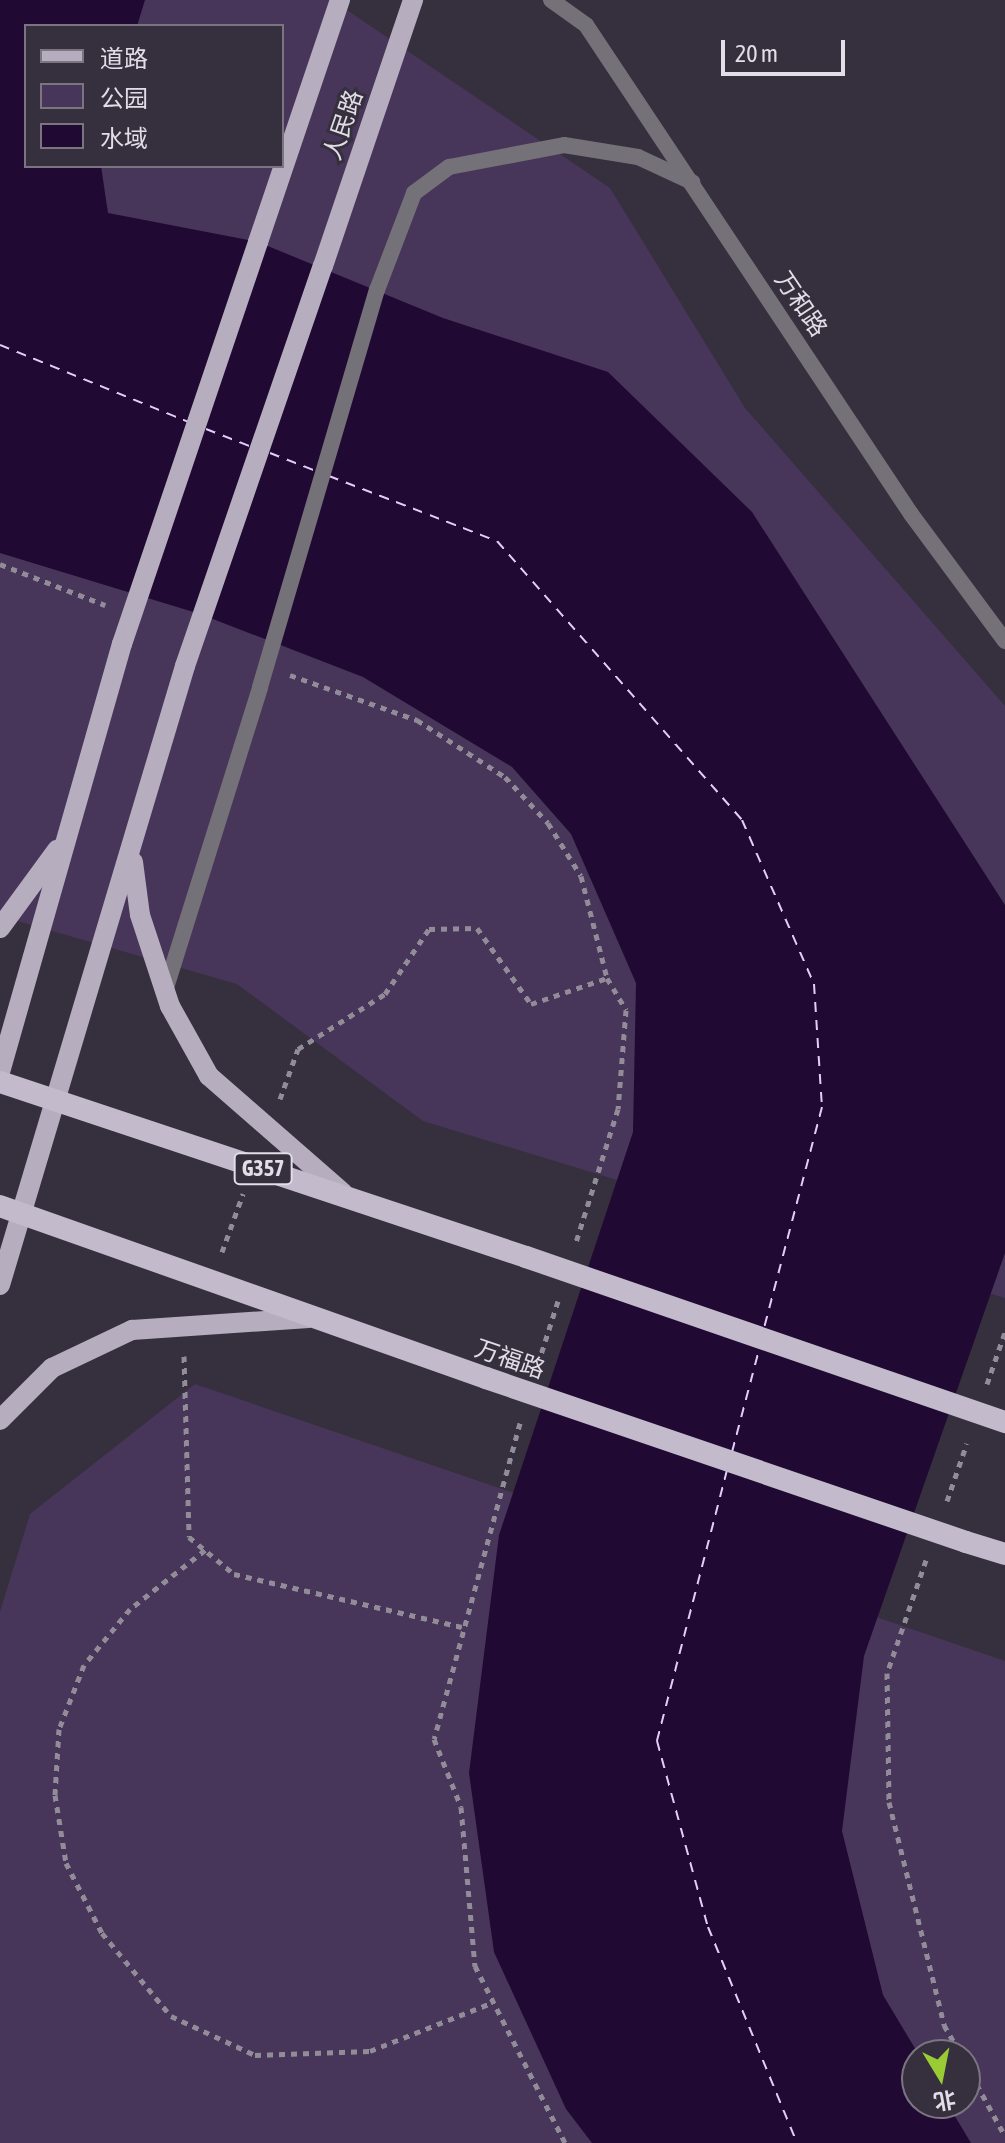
<!DOCTYPE html>
<meta charset="utf-8">
<style>
body{margin:0}
#map{position:relative;width:1005px;height:2143px;overflow:hidden;background:#362f3e;font-family:"Asap Condensed","Noto Sans SC",sans-serif}
div>[style]{position:absolute}
.green>*{inset:0;background:#48365a}
.water>*{inset:0;background:#200932}
.ferry>*{height:2px;margin-top:-1px;transform-origin:0;background:repeating-linear-gradient(90deg,#e3cefb 0 10px,transparent 0 18px)}
.path>*{height:5px;margin-top:-2.5px;transform-origin:0;background:repeating-linear-gradient(90deg,#928c98 0 6px,transparent 0 12px)}
.service>*{height:16px;margin:-8px;padding:0 8px;transform-origin:8px;border-radius:8px;background:#747179}
.tertiary>*{height:16px;margin:-8px;padding:0 8px;transform-origin:8px;border-radius:8px;background:#747179}
.primary>*{height:20px;margin:-10px;padding:0 10px;transform-origin:10px;border-radius:10px;background:#b6aebf}
.trunk>*{height:22px;margin:-11px;padding:0 11px;transform-origin:11px;border-radius:11px;background:#c3bacc}
.service-bridge>*{height:16px;margin:-8px;padding:0 8px;transform-origin:8px;border-radius:8px;background:#747179}
.primary-bridge>*{height:20px;margin:-10px;padding:0 10px;transform-origin:10px;border-radius:10px;background:#b6aebf}
.trunk-bridge>*{height:22px;margin:-11px;padding:0 11px;transform-origin:11px;border-radius:11px;background:#c3bacc}
span{translate:-50% -50%;white-space:nowrap;text-align:center;line-height:1.15;-webkit-text-stroke:6px #362f3e;paint-order:stroke}
.shield-label span{padding:2px 6px;background:#362f3e;border:2px solid;border-radius:6px;-webkit-text-stroke-width:0}
.shield-label{font-size:22px;color:#e2dde7;font-weight:700}
.street-label{font-size:24px;color:#e2dde7}
.legend{position:absolute;left:24px;top:24px;width:260px;height:144px;box-sizing:border-box;background:#362f3e;border:2px solid #7b7582;margin:0;padding:10px 14px;list-style:none;font-size:24px;color:#e2dde7}
.legend li{display:flex;align-items:center;gap:16px;height:40px}
.legend b{width:40px;border:2px solid #7b7582}
.north{position:absolute;left:901px;top:2039px;width:80px;height:80px;box-sizing:border-box;background:#362f3e;border:2px solid #7b7582;border-radius:50%;rotate:170deg;font-size:22px;font-weight:700;line-height:32px;text-align:center;color:#e2dde7}
.north::after{content:'';display:block;margin:auto;width:28px;height:36px;background:#99cb35;clip-path:polygon(50% 0,100% 100%,50% 72%,0 100%)}
.scale{position:absolute;left:721px;top:40px;width:124px;height:36px;box-sizing:border-box;border:4px solid #e2dde7;border-top:0;padding-left:10px;font-size:24px;line-height:28px;white-space:nowrap;color:#e2dde7;-webkit-text-stroke:6px #362f3e;paint-order:stroke}
</style>
<div id="map">
<div class="green">
<i style="clip-path:polygon(evenodd,0 0,332px 0,610px 188px,745px 408px,1005px 706px,1005px 1298px,423px 1121px,237px 984px,0 916px,0 0,26px 26px,282px 26px,282px 166px,26px 166px,26px 26px)"></i>
<i style="clip-path:polygon(evenodd,195px 1384px,1005px 1661px,1005px 2143px,0 2143px,0 1612px,30px 1514px,195px 1384px,917px 2055px,965px 2055px,965px 2103px,917px 2103px,917px 2055px)"></i>
</div>
<div class="water">
<i style="clip-path:polygon(0 0,145px 0,137px 26px,26px 26px,26px 166px,101px 166px,108px 213px,258px 242px,443px 318px,608px 372px,752px 512px,1005px 905px,1005px 1253px,864px 1656px,842px 1831px,883px 1995px,919px 2055px,917px 2103px,947px 2103px,971px 2143px,592px 2143px,566px 2109px,494px 1952px,469px 1773px,499px 1535px,633px 1132px,636px 983px,571px 834px,512px 767px,363px 677px,200px 614px,0 553px)"></i>
</div>
<div class="ferry">
<i style="left:0;top:345px;width:204px;rotate:22.2deg"></i>
<i style="left:206px;top:429px;width:49px;rotate:21.4deg"></i>
<i style="left:270px;top:453px;width:49px;rotate:21.4deg"></i>
<i style="left:329px;top:476px;width:180px;rotate:21.2deg"></i>
<i style="left:497px;top:541px;width:371px;rotate:48.7deg"></i>
<i style="left:742px;top:820px;width:179px;rotate:66.3deg"></i>
<i style="left:814px;top:984px;width:123px;rotate:86.3deg"></i>
<i style="left:822px;top:1107px;width:228px;rotate:104.7deg"></i>
<i style="left:732px;top:1452px;width:106px;rotate:-75.2deg"></i>
<i style="left:727px;top:1470px;width:280px;rotate:104.5deg"></i>
<i style="left:657px;top:1741px;width:193px;rotate:74.7deg"></i>
<i style="left:708px;top:1927px;width:234px;rotate:67.6deg"></i>
</div>
<div class="path">
<i style="left:0;top:564px;width:113px;rotate:21.3deg"></i>
<i style="left:290px;top:675px;width:135px;rotate:19.5deg"></i>
<i style="left:417px;top:720px;width:105px;rotate:32.9deg"></i>
<i style="left:505px;top:777px;width:63px;rotate:46.9deg"></i>
<i style="left:548px;top:823px;width:62px;rotate:58.1deg"></i>
<i style="left:581px;top:876px;width:105px;rotate:75.7deg"></i>
<i style="left:607px;top:978px;width:37px;rotate:59deg"></i>
<i style="left:626px;top:1010px;width:99px;rotate:94.6deg"></i>
<i style="left:618px;top:1109px;width:139px;rotate:107.5deg"></i>
<i style="left:280px;top:1099px;width:53px;rotate:-70.2deg"></i>
<i style="left:298px;top:1049px;width:103px;rotate:-32.3deg"></i>
<i style="left:385px;top:994px;width:78px;rotate:-55.9deg"></i>
<i style="left:429px;top:929px;width:48px;rotate:-1.2deg"></i>
<i style="left:477px;top:928px;width:93px;rotate:54.6deg"></i>
<i style="left:531px;top:1004px;width:80px;rotate:-18.9deg"></i>
<i style="left:222px;top:1252px;width:62px;rotate:-70.1deg"></i>
<i style="left:184px;top:1356px;width:181px;rotate:88.4deg"></i>
<i style="left:189px;top:1537px;width:58px;rotate:39.4deg"></i>
<i style="left:234px;top:1574px;width:234px;rotate:13.1deg"></i>
<i style="left:538px;top:1364px;width:66px;rotate:-72.4deg"></i>
<i style="left:987px;top:1384px;width:55px;rotate:-70.9deg"></i>
<i style="left:520px;top:1423px;width:327px;rotate:105.2deg"></i>
<i style="left:434px;top:1739px;width:73px;rotate:68.3deg"></i>
<i style="left:461px;top:1807px;width:160px;rotate:85deg"></i>
<i style="left:475px;top:1966px;width:199px;rotate:63deg"></i>
<i style="left:947px;top:1501px;width:61px;rotate:-71deg"></i>
<i style="left:205px;top:1550px;width:95px;rotate:141.8deg"></i>
<i style="left:130px;top:1609px;width:72px;rotate:129.4deg"></i>
<i style="left:84px;top:1665px;width:69px;rotate:111.3deg"></i>
<i style="left:59px;top:1729px;width:66px;rotate:93.5deg"></i>
<i style="left:55px;top:1795px;width:69px;rotate:80.8deg"></i>
<i style="left:66px;top:1863px;width:79px;rotate:62.8deg"></i>
<i style="left:102px;top:1933px;width:108px;rotate:50.3deg"></i>
<i style="left:171px;top:2016px;width:93px;rotate:24.9deg"></i>
<i style="left:255px;top:2055px;width:115px;rotate:-2deg"></i>
<i style="left:370px;top:2051px;width:130px;rotate:-21.6deg"></i>
<i style="left:926px;top:1560px;width:120px;rotate:109deg"></i>
<i style="left:887px;top:1673px;width:129px;rotate:89.1deg"></i>
<i style="left:889px;top:1802px;width:230px;rotate:76.1deg"></i>
<i style="left:944px;top:2025px;width:34px;rotate:60deg"></i>
<i style="left:965px;top:2063px;width:83px;rotate:61.3deg"></i>
</div>
<div class="service">
<i style="left:377px;top:290px;width:104px;rotate:-69.1deg"></i>
<i style="left:414px;top:193px;width:44px;rotate:-36.6deg"></i>
<i style="left:449px;top:167px;width:117px;rotate:-10.8deg"></i>
<i style="left:564px;top:145px;width:75px;rotate:9.2deg"></i>
<i style="left:638px;top:157px;width:60px;rotate:24.8deg"></i>
<i style="left:165px;top:991px;width:318px;rotate:-72.6deg"></i>
</div>
<div class="tertiary">
<i style="left:551px;top:0;width:43px;rotate:35.5deg"></i>
<i style="left:586px;top:25px;width:587px;rotate:56.39deg"></i>
<i style="left:911px;top:514px;width:158px;rotate:53.5deg"></i>
</div>
<div class="primary">
<i style="left:258px;top:242px;width:256px;rotate:-71.3deg"></i>
<i style="left:323px;top:266px;width:281px;rotate:-71.3deg"></i>
<i style="left:133px;top:862px;width:53px;rotate:82.5deg"></i>
<i style="left:140px;top:915px;width:96px;rotate:71.8deg"></i>
<i style="left:170px;top:1006px;width:80px;rotate:60.9deg"></i>
<i style="left:209px;top:1076px;width:178px;rotate:41.1deg"></i>
<i style="left:0;top:928px;width:97px;rotate:-53.8deg"></i>
<i style="left:0;top:1072px;width:445px;rotate:-74.1deg"></i>
<i style="left:0;top:1285px;width:646px;rotate:-73.36deg"></i>
<i style="left:0;top:1420px;width:74px;rotate:-45deg"></i>
<i style="left:52px;top:1368px;width:89px;rotate:-25.4deg"></i>
<i style="left:132px;top:1330px;width:177px;rotate:-3.9deg"></i>
</div>
<div class="trunk">
<i style="left:0;top:1082px;width:554px;rotate:18.4deg"></i>
<i style="left:0;top:1206px;width:516px;rotate:19.49deg"></i>
<i style="left:966px;top:1542px;width:41px;rotate:17.1deg"></i>
</div>
<div class="service-bridge">
<i style="left:260px;top:687px;width:414px;rotate:-73.6deg"></i>
</div>
<div class="primary-bridge">
<i style="left:122px;top:644px;width:424px;rotate:-71.3deg"></i>
<i style="left:185px;top:666px;width:423px;rotate:-71deg"></i>
</div>
<div class="trunk-bridge">
<i style="left:526px;top:1257px;width:507px;rotate:19.01deg"></i>
<i style="left:486px;top:1378px;width:507px;rotate:18.86deg"></i>
</div>
<div class="shield-label">
<span style="left:263px;top:1169px">G357</span>
</div>
<div class="street-label">
<span style="left:343px;top:125px;rotate:-71deg">人民路</span>
<span style="left:801px;top:304px;rotate:56deg">万和路</span>
<span style="left:510px;top:1359px;rotate:19deg">万福路</span>
</div>
<ul class="legend">
<li><b style="height:10px;background:#b6aebf"></b>道路</li>
<li><b style="height:22px;background:#48365a"></b>公园</li>
<li><b style="height:22px;background:#200932"></b>水域</li>
</ul>
<div class="north">北</div>
<div class="scale">20 m</div>
</div>
